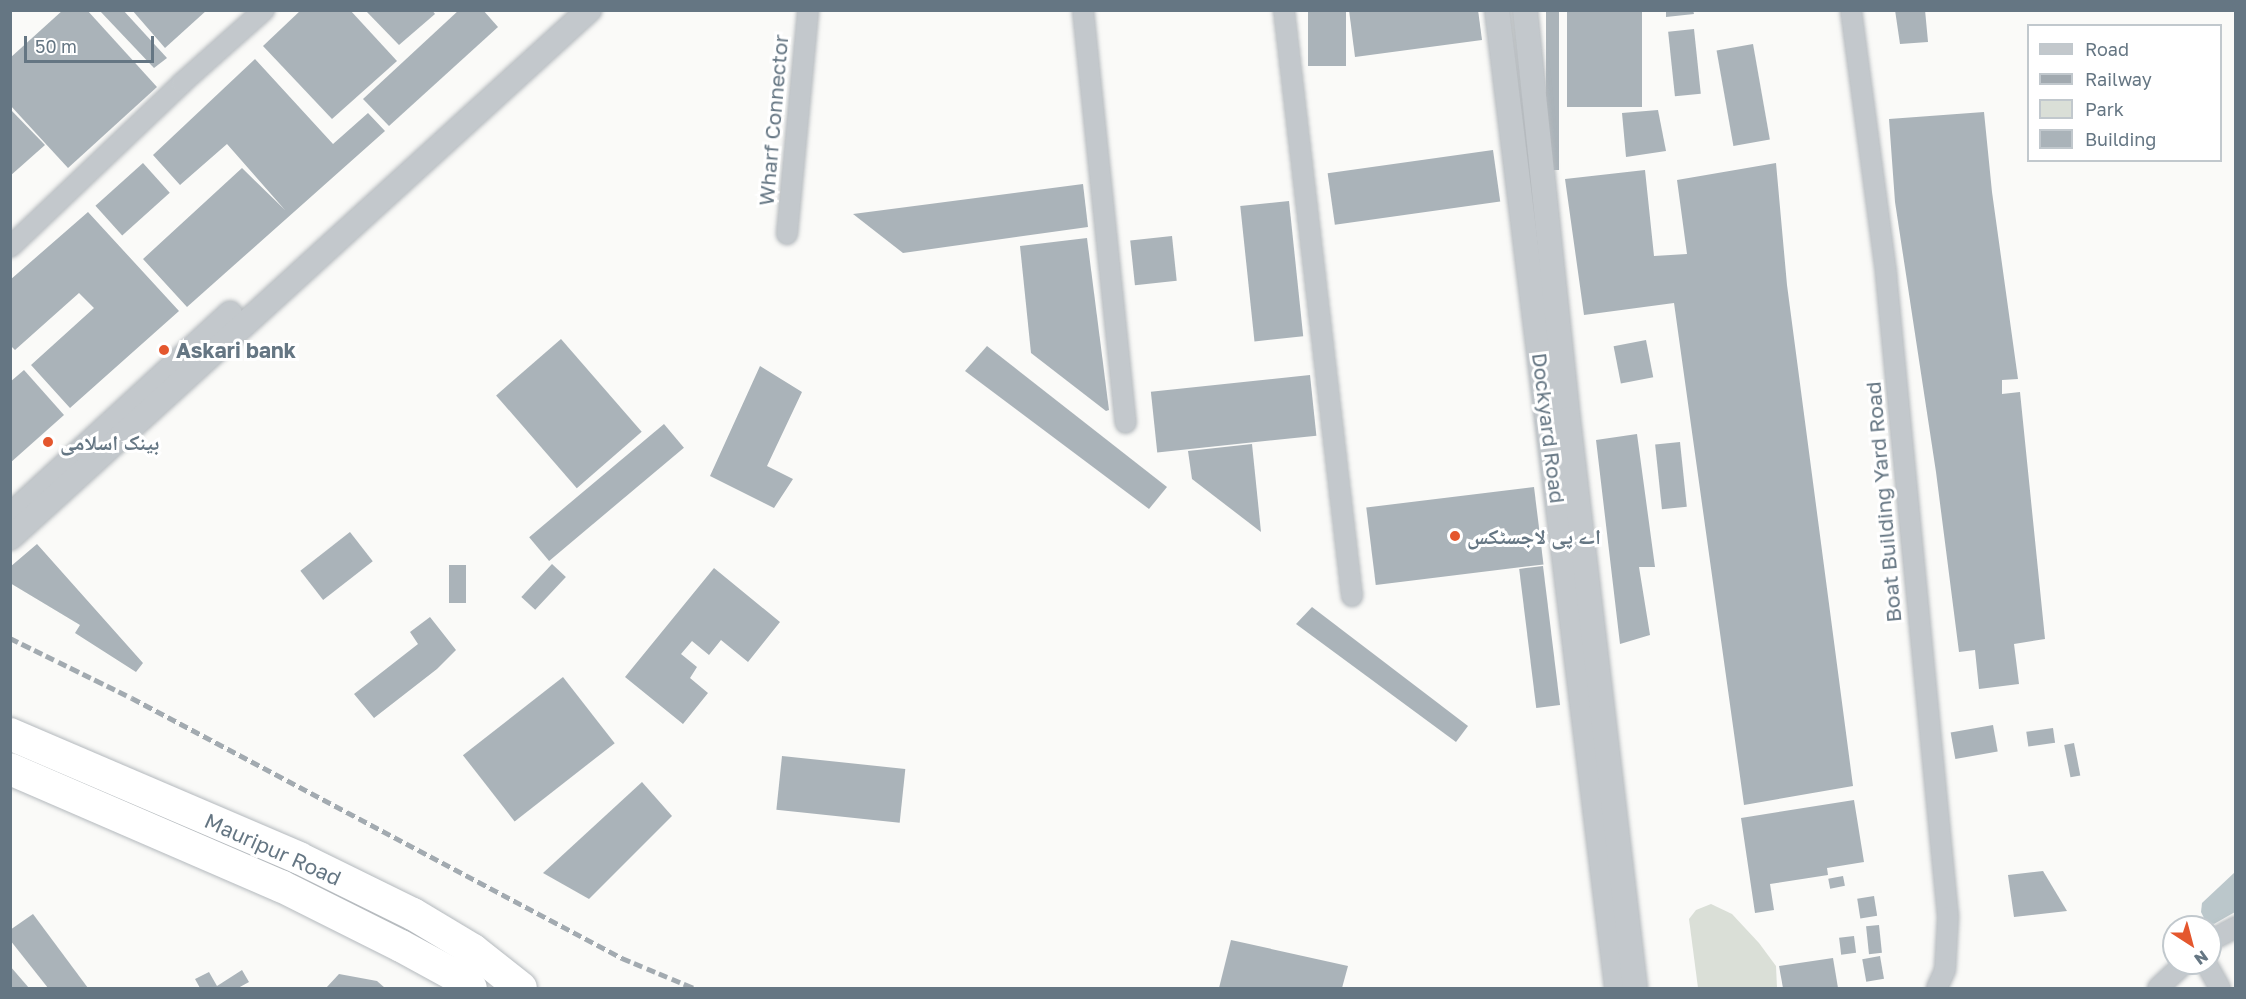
<!DOCTYPE html>
<meta charset="utf-8">
<style>
body{margin:0}
#map{position:relative;width:2246px;height:999px;overflow:hidden;background:#fafaf8;font-family:"Golos Text","Noto Naskh Arabic",sans-serif}
div>[style]{position:absolute}
.green>*{inset:0;background:#dadfd7}
.water>*{inset:0;background:#bbc7cb}
.building>*{inset:0;background:#aab3b9;transform-origin:0 0}
.roads{filter:drop-shadow(0 0 2px #b4b9bd) drop-shadow(0 0 2px #b4b9bd)}
.minor>*{height:20px;margin:-10px;padding:0 10px;transform-origin:10px;border-radius:10px;background:#c3c8cc}
.tertiary>*{height:24px;margin:-12px;padding:0 12px;transform-origin:12px;border-radius:12px;background:#c3c8cc}
.trunk>*{height:32px;margin:-16px;padding:0 16px;transform-origin:16px;border-radius:16px;background:#fff}
.rail>*{height:4.5px;margin-top:-2.25px;transform-origin:0;background:repeating-linear-gradient(90deg,#a2aab0 0 9px,transparent 0 13.5px)}
.dots>*{width:16px;height:16px;translate:-50% -50%;box-sizing:border-box;border:3px solid #fff;border-radius:50%}
span{translate:-50% -50%;white-space:nowrap;text-align:center;line-height:1.15;-webkit-text-stroke:6px #fff;paint-order:stroke}
.street-label{font-size:21px;color:#657683}
.poi-label{font-size:21px;color:#657683;font-weight:700}
.left{translate:0 -50%;text-align:left}
.frame{position:absolute;inset:0;border:12px solid #657683;pointer-events:none}
.legend{position:absolute;left:2027px;top:24px;width:195px;height:138px;box-sizing:border-box;background:#fff;border:2px solid #c1c8cd;margin:0;padding:8px 10px;list-style:none;font-size:18px;color:#657683}
.legend li{display:flex;align-items:center;gap:12px;height:30px}
.legend b{width:30px;border:2px solid #c1c8cd}
.north{position:absolute;left:2162px;top:915px;width:60px;height:60px;box-sizing:border-box;background:#fff;border:2px solid #c1c8cd;border-radius:50%;rotate:144deg;font-size:16px;font-weight:700;line-height:24px;text-align:center;color:#657683}
.north::after{content:'';display:block;margin:auto;width:21px;height:27px;background:#e4572e;clip-path:polygon(50% 0,100% 100%,50% 72%,0 100%)}
.scale{position:absolute;left:24px;top:36px;width:130px;height:27px;box-sizing:border-box;border:3px solid #657683;border-top:0;padding-left:8px;font-size:18px;line-height:21px;white-space:nowrap;color:#657683;-webkit-text-stroke:4px #fff;paint-order:stroke}
</style>
<div id="map">
<div class="green">
<i style="clip-path:polygon(1711px 904px,1732px 914px,1759px 943px,1776px 966px,1777px 988px,1698px 988px,1689px 919px,1696px 910px)"></i>
</div>
<div class="water">
<i style="clip-path:polygon(2235px 872px,2235px 912px,2214px 924px,2205px 920px,2201px 912px,2202px 903px)"></i>
</div>
<div class="building">
<i style="clip-path:polygon(63px 10px,87px 10px,157px 87px,68px 168px,10px 105px,10px 58px)"></i>
<i style="clip-path:polygon(99px 10px,123px 10px,167px 58px,154px 68px)"></i>
<i style="clip-path:polygon(132px 10px,207px 10px,165px 48px)"></i>
<i style="clip-path:polygon(301px 10px,350px 10px,397px 61px,332px 119px,263px 46px)"></i>
<i style="clip-path:polygon(365px 10px,432px 10px,435px 14px,399px 45px)"></i>
<i style="clip-path:polygon(459px 10px,483px 10px,498px 27px,389px 126px,363px 99px)"></i>
<i style="left:1308px;top:10px;width:38px;height:56px"></i>
<i style="clip-path:polygon(1349px 10px,1478px 10px,1482px 40px,1355px 57px)"></i>
<i style="left:1546px;top:10px;width:13px;height:160px"></i>
<i style="left:1567px;top:10px;width:75px;height:97px"></i>
<i style="clip-path:polygon(1666px 10px,1693px 10px,1694px 14px,1666px 17px)"></i>
<i style="clip-path:polygon(1895px 10px,1925px 10px,1928px 42px,1900px 44px)"></i>
<i style="left:1694px;top:29px;width:65px;height:26px;rotate:84deg"></i>
<i style="left:1753px;top:44px;width:97px;height:37px;rotate:80deg"></i>
<i style="clip-path:polygon(255px 59px,333px 144px,368px 113px,385px 131px,187px 307px,143px 259px,242px 168px,285px 210px,227px 144px,180px 185px,153px 155px)"></i>
<i style="clip-path:polygon(10px 109px,45px 145px,10px 176px)"></i>
<i style="clip-path:polygon(1658px 110px,1666px 151px,1626px 157px,1622px 113px)"></i>
<i style="clip-path:polygon(1984px 112px,1992px 192px,2018px 379px,2002px 380px,2002px 394px,2020px 392px,2045px 639px,2014px 644px,2019px 684px,1979px 689px,1975px 650px,1959px 652px,1936px 472px,1895px 202px,1889px 119px)"></i>
<i style="left:1493px;top:150px;width:52px;height:167px;rotate:82deg"></i>
<i style="left:143px;top:163px;width:40px;height:64px;rotate:48deg"></i>
<i style="clip-path:polygon(1776px 163px,1787px 285px,1853px 786px,1744px 805px,1674px 303px,1584px 315px,1565px 179px,1645px 170px,1654px 256px,1687px 254px,1677px 180px)"></i>
<i style="clip-path:polygon(1083px 184px,1088px 227px,903px 253px,853px 214px)"></i>
<i style="left:1289px;top:201px;width:136px;height:49px;rotate:84deg"></i>
<i style="clip-path:polygon(88px 212px,179px 311px,70px 408px,31px 365px,94px 308px,79px 293px,15px 350px,10px 345px,10px 280px)"></i>
<i style="left:1172px;top:236px;width:45px;height:42px;rotate:84deg"></i>
<i style="clip-path:polygon(1087px 238px,1109px 410px,1106px 411px,1031px 353px,1020px 246px)"></i>
<i style="left:561px;top:339px;width:123px;height:86px;rotate:49deg"></i>
<i style="left:1646px;top:340px;width:38px;height:33px;rotate:79deg"></i>
<i style="clip-path:polygon(987px 346px,1167px 487px,1149px 509px,965px 371px)"></i>
<i style="clip-path:polygon(760px 366px,802px 392px,767px 466px,793px 479px,774px 508px,710px 476px)"></i>
<i style="clip-path:polygon(24px 370px,64px 415px,10px 463px,10px 382px)"></i>
<i style="left:1310px;top:375px;width:61px;height:160px;rotate:84deg"></i>
<i style="left:664px;top:424px;width:31px;height:176px;rotate:50deg"></i>
<i style="clip-path:polygon(1637px 434px,1655px 567px,1639px 567px,1650px 635px,1620px 644px,1596px 440px)"></i>
<i style="left:1680px;top:442px;width:65px;height:25px;rotate:84deg"></i>
<i style="clip-path:polygon(1252px 444px,1261px 532px,1192px 479px,1188px 451px)"></i>
<i style="left:1534px;top:487px;width:78px;height:169px;rotate:83deg"></i>
<i style="left:350px;top:532px;width:37px;height:63px;rotate:52deg"></i>
<i style="clip-path:polygon(37px 544px,143px 663px,136px 672px,75px 633px,80px 625px,10px 583px,10px 567px)"></i>
<i style="left:552px;top:564px;width:19px;height:45px;rotate:43deg"></i>
<i style="left:449px;top:565px;width:17px;height:38px"></i>
<i style="left:1543px;top:566px;width:140px;height:24px;rotate:83deg"></i>
<i style="clip-path:polygon(714px 568px,780px 622px,748px 662px,721px 640px,709px 655px,692px 641px,681px 654px,697px 667px,690px 678px,708px 693px,683px 724px,625px 677px)"></i>
<i style="clip-path:polygon(1312px 607px,1468px 726px,1456px 742px,1296px 624px)"></i>
<i style="clip-path:polygon(430px 617px,456px 650px,437px 669px,374px 718px,354px 694px,418px 644px,410px 632px)"></i>
<i style="left:563px;top:677px;width:84px;height:127px;rotate:52deg"></i>
<i style="left:1993px;top:725px;width:27px;height:43px;rotate:80deg"></i>
<i style="left:2053px;top:728px;width:15px;height:27px;rotate:82deg"></i>
<i style="left:2074px;top:743px;width:33px;height:10px;rotate:79deg"></i>
<i style="left:782px;top:756px;width:124px;height:54px;rotate:6deg"></i>
<i style="clip-path:polygon(642px 782px,672px 816px,589px 899px,543px 873px)"></i>
<i style="clip-path:polygon(1854px 800px,1864px 862px,1827px 868px,1828px 875px,1770px 884px,1774px 910px,1755px 913px,1741px 818px)"></i>
<i style="clip-path:polygon(2043px 871px,2067px 911px,2014px 917px,2008px 875px)"></i>
<i style="left:1843px;top:876px;width:10px;height:15px;rotate:79deg"></i>
<i style="left:1874px;top:896px;width:20px;height:17px;rotate:81deg"></i>
<i style="clip-path:polygon(33px 914px,88px 988px,48px 988px,10px 940px,10px 930px)"></i>
<i style="left:1879px;top:925px;width:28px;height:13px;rotate:84deg"></i>
<i style="left:1854px;top:936px;width:17px;height:15px;rotate:83deg"></i>
<i style="clip-path:polygon(1231px 940px,1348px 966px,1342px 988px,1219px 988px)"></i>
<i style="left:1880px;top:956px;width:23px;height:18px;rotate:80deg"></i>
<i style="clip-path:polygon(1833px 958px,1838px 988px,1783px 988px,1779px 966px)"></i>
<i style="clip-path:polygon(10px 966px,29px 988px,10px 988px)"></i>
<i style="clip-path:polygon(242px 970px,249px 982px,238px 988px,200px 988px,195px 979px,209px 972px,217px 986px)"></i>
<i style="clip-path:polygon(339px 974px,377px 981px,385px 988px,326px 988px)"></i>
</div>
<div class="roads">
<div class="minor">
<i style="left:1083px;top:10px;width:415px;rotate:84.1deg"></i>
<i style="left:1284px;top:10px;width:590px;rotate:83.38deg"></i>
<i style="left:1851px;top:10px;width:266px;rotate:82.4deg"></i>
<i style="left:1886px;top:274px;width:646px;rotate:84.49deg"></i>
<i style="left:1948px;top:917px;width:53px;rotate:93.2deg"></i>
<i style="left:1945px;top:970px;width:20px;rotate:114deg"></i>
<i style="left:787px;top:234px;width:225px;rotate:-84.6deg"></i>
<i style="left:10px;top:247px;width:238px;rotate:-43.6deg"></i>
<i style="left:182px;top:83px;width:110px;rotate:-41.7deg"></i>
<i style="left:2210px;top:941px;width:30px;rotate:-28deg"></i>
<i style="left:2206px;top:963px;width:29px;rotate:61deg"></i>
<i style="left:2158px;top:988px;width:37px;rotate:-43deg"></i>
</div>
<div class="tertiary">
<i style="left:1497px;top:10px;width:985px;rotate:83deg"></i>
<i style="left:1525px;top:10px;width:411px;rotate:84deg"></i>
<i style="left:1568px;top:419px;width:573px;rotate:83.28deg"></i>
<i style="left:10px;top:516px;width:299px;rotate:-42.6deg"></i>
<i style="left:10px;top:538px;width:784px;rotate:-42.36deg"></i>
</div>
<div class="trunk">
<i style="left:10px;top:734px;width:314px;rotate:23.2deg"></i>
<i style="left:299px;top:858px;width:127px;rotate:26.2deg"></i>
<i style="left:413px;top:914px;width:70px;rotate:31deg"></i>
<i style="left:473px;top:950px;width:61px;rotate:38.4deg"></i>
<i style="left:10px;top:769px;width:295px;rotate:23.4deg"></i>
<i style="left:281px;top:886px;width:134px;rotate:26.6deg"></i>
<i style="left:401px;top:946px;width:63px;rotate:28.6deg"></i>
<i style="left:456px;top:976px;width:19px;rotate:39deg"></i>
</div>
</div>
<div class="rail">
<i style="left:10px;top:638px;width:136px;rotate:26.2deg"></i>
<i style="left:132px;top:698px;width:555px;rotate:27.95deg"></i>
<i style="left:622px;top:958px;width:78px;rotate:22.6deg"></i>
</div>
<div class="dots">
<i style="left:164px;top:350px;background:#e4572e"></i>
<i style="left:48px;top:442px;background:#e4572e"></i>
<i style="left:1455px;top:536px;background:#e4572e"></i>
</div>
<div class="street-label">
<span style="left:773px;top:120px;rotate:-85deg">Wharf Connector</span>
<span style="left:1549px;top:428px;rotate:83deg">Dockyard Road</span>
<span style="left:1883px;top:502px;rotate:-95deg">Boat Building Yard Road</span>
<span style="left:273px;top:849px;rotate:24deg">Mauripur Road</span>
</div>
<div class="poi-label">
<span class="left" style="left:176px;top:350px">Askari bank</span>
<span class="left" style="left:60px;top:442px">بینک اسلامی</span>
<span class="left" style="left:1467px;top:536px">اے پی لاجسٹکس</span>
</div>
<div class="frame"></div>
<ul class="legend">
<li><b style="height:8px;background:#c3c8cc"></b>Road</li>
<li><b style="height:8px;background:#a2aab0"></b>Railway</li>
<li><b style="height:16px;background:#dadfd7"></b>Park</li>
<li><b style="height:16px;background:#aab3b9"></b>Building</li>
</ul>
<div class="north">N</div>
<div class="scale">50 m</div>
</div>
